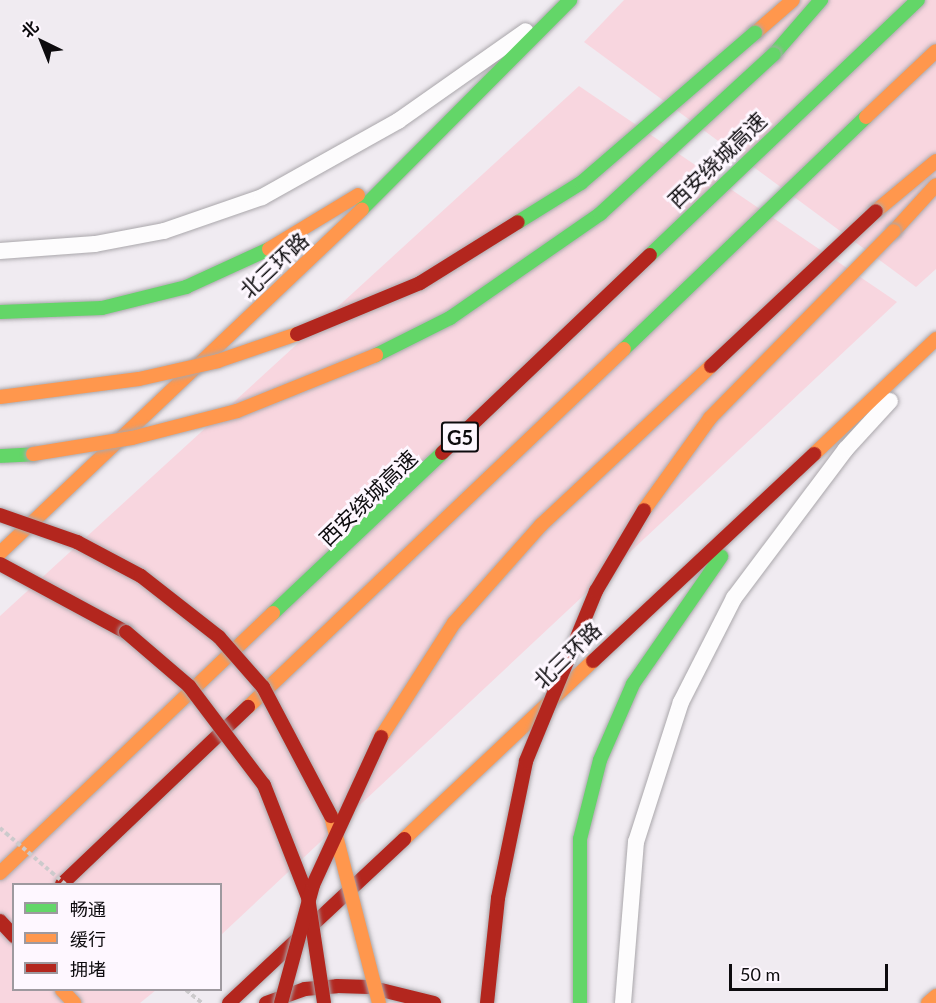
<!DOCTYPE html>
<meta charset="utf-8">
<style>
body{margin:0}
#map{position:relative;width:936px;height:1003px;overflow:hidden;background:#f0ebf1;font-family:Lato,"Noto Sans SC",sans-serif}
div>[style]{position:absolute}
.green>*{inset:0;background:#f8d6df}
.path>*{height:4px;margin-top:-2px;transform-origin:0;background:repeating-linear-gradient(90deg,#cccacc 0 4.5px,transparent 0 7.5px)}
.roads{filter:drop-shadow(0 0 2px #aaa7ab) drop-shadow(0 0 2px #aaa7ab)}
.street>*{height:16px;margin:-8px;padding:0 8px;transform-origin:8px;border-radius:8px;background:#fdfcfd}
.fast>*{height:14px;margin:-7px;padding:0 7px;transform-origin:7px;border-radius:7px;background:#63d668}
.slow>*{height:14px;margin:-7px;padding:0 7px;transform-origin:7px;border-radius:7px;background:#ff974d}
.jam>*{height:14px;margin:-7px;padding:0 7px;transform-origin:7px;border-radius:7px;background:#b3261e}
.path-bridge>*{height:4px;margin-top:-2px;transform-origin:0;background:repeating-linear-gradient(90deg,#cccacc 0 4.5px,transparent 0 7.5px)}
.bridges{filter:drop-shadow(0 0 2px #aaa7ab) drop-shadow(0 0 2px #aaa7ab)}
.fast-bridge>*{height:14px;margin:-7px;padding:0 7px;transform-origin:7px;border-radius:7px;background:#63d668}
.slow-bridge>*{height:14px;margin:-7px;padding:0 7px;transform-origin:7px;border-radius:7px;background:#ff974d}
.jam-bridge>*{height:14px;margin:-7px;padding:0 7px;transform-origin:7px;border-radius:7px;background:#b3261e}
span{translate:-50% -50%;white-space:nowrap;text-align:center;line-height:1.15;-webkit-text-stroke:6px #fef7ff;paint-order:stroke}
.shield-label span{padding:2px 4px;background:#fef7ff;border:2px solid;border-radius:4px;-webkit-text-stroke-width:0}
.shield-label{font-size:20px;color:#0d0b0e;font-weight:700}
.street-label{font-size:21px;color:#0d0b0e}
.legend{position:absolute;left:12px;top:883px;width:210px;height:108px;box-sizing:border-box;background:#fef7ff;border:2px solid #9e999f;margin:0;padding:8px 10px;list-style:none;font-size:18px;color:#0d0b0e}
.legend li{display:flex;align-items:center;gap:12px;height:30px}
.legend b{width:30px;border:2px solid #9e999f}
.north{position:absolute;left:12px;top:12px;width:60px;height:60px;-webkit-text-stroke:4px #fef7ff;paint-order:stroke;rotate:317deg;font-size:16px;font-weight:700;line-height:24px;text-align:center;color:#0d0b0e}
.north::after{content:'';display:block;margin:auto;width:21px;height:27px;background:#0d0b0e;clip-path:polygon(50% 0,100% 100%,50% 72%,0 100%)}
.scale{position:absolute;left:729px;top:964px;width:159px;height:27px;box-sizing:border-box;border:3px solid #0d0b0e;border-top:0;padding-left:8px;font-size:18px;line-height:21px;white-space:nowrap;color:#0d0b0e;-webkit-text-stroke:4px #fef7ff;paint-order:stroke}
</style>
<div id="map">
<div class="green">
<i style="clip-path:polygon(624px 0,936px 0,936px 269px,916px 287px,584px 42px)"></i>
<i style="clip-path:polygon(579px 86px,897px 302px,221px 935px,220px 884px,14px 884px,14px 990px,156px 990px,140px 1003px,0 1003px,0 616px)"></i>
</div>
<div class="path">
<i style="left:186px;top:990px;width:21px;rotate:39deg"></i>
</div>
<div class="roads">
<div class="street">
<i style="left:0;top:251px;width:95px;rotate:-4.2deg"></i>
<i style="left:95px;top:244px;width:70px;rotate:-10.7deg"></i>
<i style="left:164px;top:231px;width:104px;rotate:-19.1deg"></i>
<i style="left:262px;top:197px;width:156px;rotate:-29.2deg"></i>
<i style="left:398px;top:121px;width:156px;rotate:-35.1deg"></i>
<i style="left:623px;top:1003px;width:162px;rotate:-85.4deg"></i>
<i style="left:636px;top:842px;width:147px;rotate:-72.2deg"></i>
<i style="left:681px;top:702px;width:117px;rotate:-63deg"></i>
<i style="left:734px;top:598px;width:186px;rotate:-53.1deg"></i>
<i style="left:846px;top:449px;width:65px;rotate:-47.5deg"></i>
</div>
<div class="fast">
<i style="left:774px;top:54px;width:72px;rotate:-49deg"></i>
<i style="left:362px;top:209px;width:295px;rotate:-45.1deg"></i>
<i style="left:650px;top:255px;width:370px;rotate:-43.6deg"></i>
<i style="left:0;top:312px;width:102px;rotate:-2.2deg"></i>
<i style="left:102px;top:308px;width:87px;rotate:-14deg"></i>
<i style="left:186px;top:287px;width:91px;rotate:-24.6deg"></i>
<i style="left:624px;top:349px;width:335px;rotate:-43.8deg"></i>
<i style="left:0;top:456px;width:33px;rotate:-3deg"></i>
<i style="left:273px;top:613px;width:233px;rotate:-43.4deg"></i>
<i style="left:580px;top:1003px;width:164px;rotate:-90deg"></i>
<i style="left:580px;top:839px;width:81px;rotate:-75.8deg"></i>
<i style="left:600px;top:760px;width:83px;rotate:-66.5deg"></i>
<i style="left:633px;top:684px;width:155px;rotate:-55.3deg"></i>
</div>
<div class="slow">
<i style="left:755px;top:33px;width:50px;rotate:-41deg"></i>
<i style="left:866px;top:117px;width:96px;rotate:-43.3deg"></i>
<i style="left:876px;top:211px;width:78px;rotate:-39.8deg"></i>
<i style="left:894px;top:231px;width:62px;rotate:-47.6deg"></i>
<i style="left:269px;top:249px;width:104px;rotate:-31.2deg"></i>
<i style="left:814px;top:454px;width:168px;rotate:-43.3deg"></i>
<i style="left:0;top:553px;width:499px;rotate:-43.5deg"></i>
<i style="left:248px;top:707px;width:519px;rotate:-43.6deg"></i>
<i style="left:404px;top:839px;width:260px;rotate:-43.3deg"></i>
<i style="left:0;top:873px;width:377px;rotate:-43.6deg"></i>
<i style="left:62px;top:990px;width:18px;rotate:47deg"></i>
<i style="left:928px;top:1003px;width:11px;rotate:-41deg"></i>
</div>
<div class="jam">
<i style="left:442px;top:453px;width:287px;rotate:-43.6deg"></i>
<i style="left:0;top:564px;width:143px;rotate:28.4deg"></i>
<i style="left:593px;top:661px;width:303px;rotate:-43.1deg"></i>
<i style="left:62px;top:884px;width:257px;rotate:-43.6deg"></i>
<i style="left:229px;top:1003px;width:240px;rotate:-43.1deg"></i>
<i style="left:266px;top:1003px;width:41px;rotate:-19.7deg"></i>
<i style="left:305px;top:989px;width:32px;rotate:-5deg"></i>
<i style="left:337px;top:986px;width:32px;rotate:2deg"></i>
<i style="left:369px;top:987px;width:67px;rotate:13.8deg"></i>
</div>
</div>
<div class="path-bridge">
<i style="left:0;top:828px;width:86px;rotate:40.7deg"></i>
</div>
<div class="bridges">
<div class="fast-bridge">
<i style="left:518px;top:222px;width:74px;rotate:-31.8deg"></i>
<i style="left:581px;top:183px;width:230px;rotate:-40.8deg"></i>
<i style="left:376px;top:355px;width:83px;rotate:-26.6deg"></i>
<i style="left:450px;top:318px;width:183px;rotate:-34.7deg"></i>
<i style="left:600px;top:214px;width:236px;rotate:-42.6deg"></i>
</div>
<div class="slow-bridge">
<i style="left:0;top:397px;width:140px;rotate:-7.4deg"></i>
<i style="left:139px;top:379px;width:81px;rotate:-12.8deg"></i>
<i style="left:218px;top:361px;width:83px;rotate:-18.9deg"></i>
<i style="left:33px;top:454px;width:100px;rotate:-9.2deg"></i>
<i style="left:132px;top:438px;width:108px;rotate:-14.4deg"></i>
<i style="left:237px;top:411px;width:150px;rotate:-21.9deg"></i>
<i style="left:644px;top:510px;width:113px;rotate:-54.3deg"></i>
<i style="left:710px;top:418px;width:262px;rotate:-45.5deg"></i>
<i style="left:381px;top:737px;width:135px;rotate:-57.4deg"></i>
<i style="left:454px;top:623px;width:131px;rotate:-48.4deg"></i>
<i style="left:541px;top:525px;width:233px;rotate:-43.1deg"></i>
<i style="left:331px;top:816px;width:193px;rotate:75.6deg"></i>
</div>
<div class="jam-bridge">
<i style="left:297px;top:334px;width:133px;rotate:-22.5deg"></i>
<i style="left:420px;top:283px;width:115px;rotate:-31.9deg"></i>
<i style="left:711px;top:366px;width:226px;rotate:-43.2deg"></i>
<i style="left:0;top:515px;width:82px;rotate:19.3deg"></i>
<i style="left:77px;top:542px;width:72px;rotate:28deg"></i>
<i style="left:141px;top:576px;width:99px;rotate:38deg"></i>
<i style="left:219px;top:637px;width:67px;rotate:48.7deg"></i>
<i style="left:263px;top:687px;width:146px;rotate:62.2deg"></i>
<i style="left:126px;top:632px;width:83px;rotate:40.6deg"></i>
<i style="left:189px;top:686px;width:124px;rotate:52.9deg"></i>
<i style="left:264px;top:785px;width:120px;rotate:68.6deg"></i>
<i style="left:308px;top:897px;width:107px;rotate:81.4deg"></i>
<i style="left:0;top:921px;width:21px;rotate:47deg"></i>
<i style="left:281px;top:1003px;width:122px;rotate:-74.8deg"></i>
<i style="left:313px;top:885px;width:163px;rotate:-65.3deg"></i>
<i style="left:487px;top:1003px;width:106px;rotate:-84deg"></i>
<i style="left:498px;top:898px;width:140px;rotate:-78.4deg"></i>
<i style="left:526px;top:761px;width:184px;rotate:-67.6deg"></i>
<i style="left:596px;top:591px;width:94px;rotate:-59.3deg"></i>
</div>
</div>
<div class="shield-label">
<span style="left:460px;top:437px">G5</span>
</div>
<div class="street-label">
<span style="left:717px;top:160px;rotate:-44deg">西安绕城高速</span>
<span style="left:274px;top:265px;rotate:-43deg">北三环路</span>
<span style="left:368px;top:498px;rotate:-44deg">西安绕城高速</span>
<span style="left:567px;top:655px;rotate:-44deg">北三环路</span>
</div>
<ul class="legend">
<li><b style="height:8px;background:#63d668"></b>畅通</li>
<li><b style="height:8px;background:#ff974d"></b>缓行</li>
<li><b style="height:8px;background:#b3261e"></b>拥堵</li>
</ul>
<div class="north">北</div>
<div class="scale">50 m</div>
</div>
